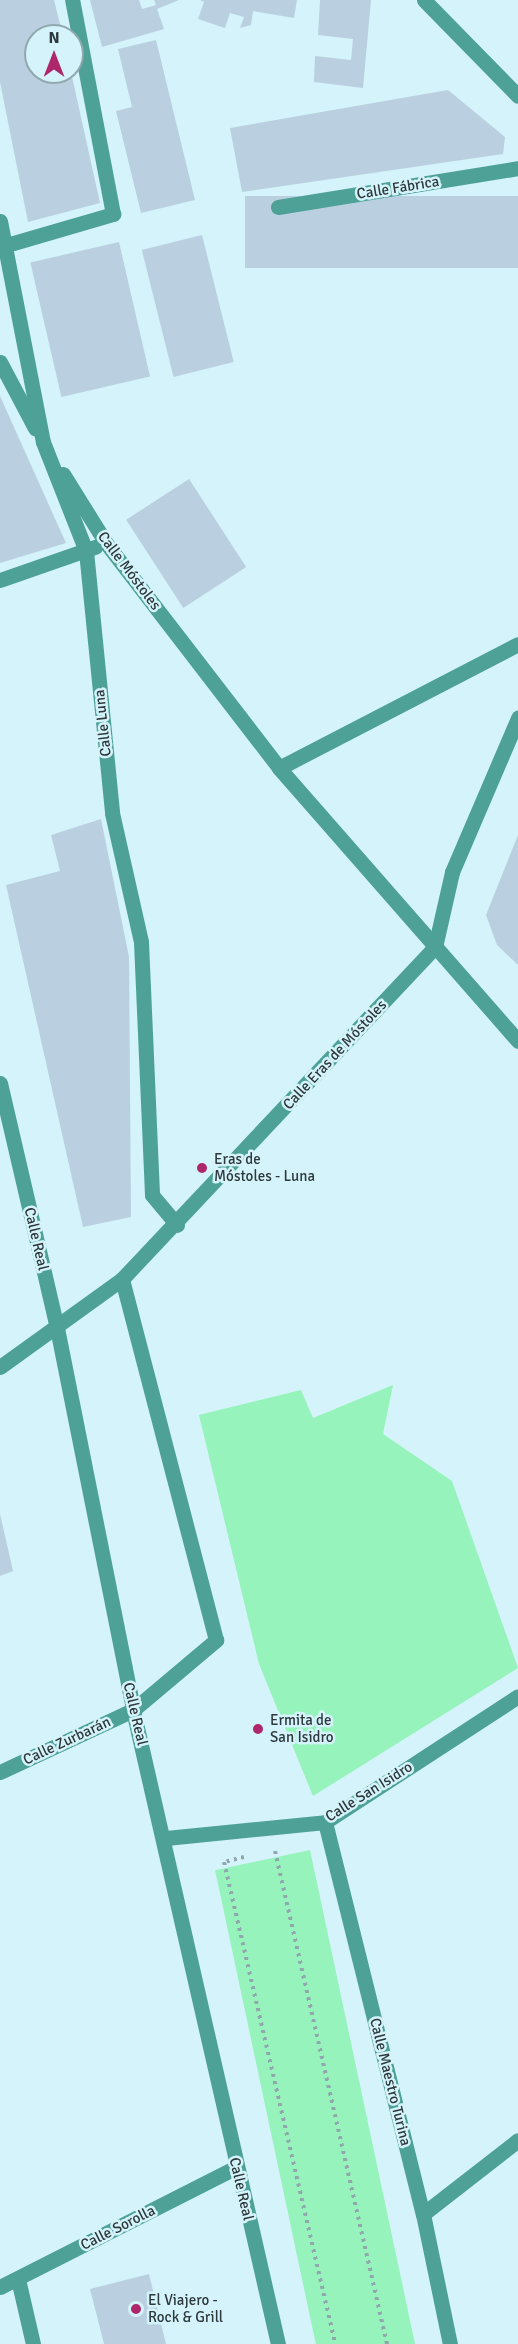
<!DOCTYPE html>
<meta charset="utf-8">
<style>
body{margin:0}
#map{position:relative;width:518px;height:2344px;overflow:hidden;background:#d4f3fa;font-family:Signika,sans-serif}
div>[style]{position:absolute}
.green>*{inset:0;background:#96f3bb;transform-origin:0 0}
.building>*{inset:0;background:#bad0e1;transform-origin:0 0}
.path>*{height:4px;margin-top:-2px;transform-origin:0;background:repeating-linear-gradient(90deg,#90a7ad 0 3px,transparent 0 7.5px)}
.minor>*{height:15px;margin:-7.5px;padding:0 7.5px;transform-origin:7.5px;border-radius:7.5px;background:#4da197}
.dots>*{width:16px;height:16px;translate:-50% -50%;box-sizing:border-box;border:3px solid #d4f3fa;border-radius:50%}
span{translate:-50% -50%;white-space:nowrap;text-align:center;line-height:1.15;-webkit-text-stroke:5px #d4f3fa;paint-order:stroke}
.street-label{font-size:15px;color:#2d393c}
.poi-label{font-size:15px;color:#2d393c}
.left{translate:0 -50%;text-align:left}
.north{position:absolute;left:24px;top:24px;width:60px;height:60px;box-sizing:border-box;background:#d4f3fa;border:2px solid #91a9ae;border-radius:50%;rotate:0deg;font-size:16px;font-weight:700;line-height:24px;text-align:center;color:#2d393c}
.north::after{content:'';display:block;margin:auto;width:21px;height:27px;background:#ae276d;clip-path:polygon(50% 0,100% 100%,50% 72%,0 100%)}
</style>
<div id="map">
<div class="green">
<i style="clip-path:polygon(393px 1385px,383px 1434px,452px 1481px,518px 1668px,313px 1796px,259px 1664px,199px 1415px,301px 1390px,313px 1418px)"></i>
<i style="left:310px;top:1850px;width:505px;height:97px;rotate:78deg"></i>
</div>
<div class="building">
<i style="clip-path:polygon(0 0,54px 0,63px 36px,36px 36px,36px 72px,71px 72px,100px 203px,28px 222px,0 82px)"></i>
<i style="clip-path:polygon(90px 0,139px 0,142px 9px,156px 5px,154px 0,179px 0,157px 9px,164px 29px,102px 47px)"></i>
<i style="clip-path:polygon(200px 0,297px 0,294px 18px,253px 11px,251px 25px,240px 28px,244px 17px,230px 13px,225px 28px,198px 19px,204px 2px)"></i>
<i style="clip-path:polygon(320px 0,371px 0,363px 88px,314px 82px,315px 56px,351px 60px,353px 39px,318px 35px)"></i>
<i style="clip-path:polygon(156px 40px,195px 200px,141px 213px,116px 111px,132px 107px,118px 49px)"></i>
<i style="clip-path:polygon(448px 90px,505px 137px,503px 154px,242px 192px,230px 128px)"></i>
<i style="left:518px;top:196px;width:72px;height:273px;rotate:90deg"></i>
<i style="left:202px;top:235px;width:131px;height:62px;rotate:76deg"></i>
<i style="left:119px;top:242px;width:138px;height:91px;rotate:77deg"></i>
<i style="clip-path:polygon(0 396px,66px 543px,0 563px)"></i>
<i style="left:189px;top:479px;width:105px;height:75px;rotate:57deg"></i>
<i style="clip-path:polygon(101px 819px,129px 957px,131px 1217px,83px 1227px,6px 885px,60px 871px,51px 835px)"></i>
<i style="clip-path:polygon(518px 835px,518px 965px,497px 945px,486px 915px)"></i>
<i style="clip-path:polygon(0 1514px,13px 1571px,0 1576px)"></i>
<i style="clip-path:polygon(149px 2274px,166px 2344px,104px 2344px,90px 2289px)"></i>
</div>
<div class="path">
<i style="left:275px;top:1851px;width:506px;rotate:77.2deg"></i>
<i style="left:244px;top:1857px;width:21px;rotate:166deg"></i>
<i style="left:224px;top:1862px;width:495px;rotate:77deg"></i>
</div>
<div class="minor">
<i style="left:424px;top:0;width:134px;rotate:45.6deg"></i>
<i style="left:278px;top:207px;width:243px;rotate:-9.2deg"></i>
<i style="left:0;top:221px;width:225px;rotate:79deg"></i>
<i style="left:43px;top:442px;width:117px;rotate:68.5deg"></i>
<i style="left:86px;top:551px;width:263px;rotate:84.3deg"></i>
<i style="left:112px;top:813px;width:132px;rotate:77.3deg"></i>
<i style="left:141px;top:942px;width:253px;rotate:87.5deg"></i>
<i style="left:152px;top:1195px;width:39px;rotate:50deg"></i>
<i style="left:3px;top:246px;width:115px;rotate:-16.2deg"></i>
<i style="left:113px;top:214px;width:218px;rotate:-100.8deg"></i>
<i style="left:0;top:362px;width:75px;rotate:62.1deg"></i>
<i style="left:63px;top:474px;width:81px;rotate:58.1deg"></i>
<i style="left:106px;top:543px;width:284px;rotate:52.4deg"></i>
<i style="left:279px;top:768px;width:363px;rotate:48.8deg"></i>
<i style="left:0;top:580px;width:101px;rotate:-19.2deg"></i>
<i style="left:279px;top:768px;width:269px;rotate:-27.4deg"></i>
<i style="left:0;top:1083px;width:252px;rotate:76.9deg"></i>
<i style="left:57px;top:1328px;width:389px;rotate:78.7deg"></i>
<i style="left:133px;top:1710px;width:650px;rotate:77.12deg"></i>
<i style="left:0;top:1367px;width:150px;rotate:-35.8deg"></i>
<i style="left:122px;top:1279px;width:456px;rotate:-46.7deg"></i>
<i style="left:435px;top:947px;width:77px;rotate:-77.2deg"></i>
<i style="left:452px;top:872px;width:168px;rotate:-66.8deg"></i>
<i style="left:0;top:1772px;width:147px;rotate:-25deg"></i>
<i style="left:133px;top:1710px;width:109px;rotate:-40.1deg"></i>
<i style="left:216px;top:1640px;width:373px;rotate:-104.6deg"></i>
<i style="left:325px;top:1822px;width:404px;rotate:76deg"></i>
<i style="left:423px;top:2214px;width:133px;rotate:78.3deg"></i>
<i style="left:166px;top:1838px;width:160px;rotate:-5.7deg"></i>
<i style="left:325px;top:1822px;width:230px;rotate:-33.1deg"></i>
<i style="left:423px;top:2214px;width:120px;rotate:-37.9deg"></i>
<i style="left:18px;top:2279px;width:67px;rotate:77deg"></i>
<i style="left:0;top:2287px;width:263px;rotate:-26.9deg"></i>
</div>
<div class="dots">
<i style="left:202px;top:1168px;background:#ae276d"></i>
<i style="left:258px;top:1729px;background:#ae276d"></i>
<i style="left:136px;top:2309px;background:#ae276d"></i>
</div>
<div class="street-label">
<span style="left:398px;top:188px;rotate:-9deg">Calle Fábrica</span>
<span style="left:129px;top:571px;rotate:53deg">Calle Móstoles</span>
<span style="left:103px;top:723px;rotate:-96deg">Calle Luna</span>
<span style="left:335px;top:1055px;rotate:-47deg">Calle Eras de Móstoles</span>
<span style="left:36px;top:1239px;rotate:77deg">Calle Real</span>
<span style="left:135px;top:1714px;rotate:77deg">Calle Real</span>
<span style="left:67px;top:1741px;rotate:-25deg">Calle Zurbarán</span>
<span style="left:369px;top:1792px;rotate:-32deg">Calle San Isidro</span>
<span style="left:390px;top:2082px;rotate:76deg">Calle Maestro Turina</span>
<span style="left:241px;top:2189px;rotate:77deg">Calle Real</span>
<span style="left:118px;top:2228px;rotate:-27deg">Calle Sorolla</span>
</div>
<div class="poi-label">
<span class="left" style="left:214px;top:1168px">Eras de<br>Móstoles - Luna</span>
<span class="left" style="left:270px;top:1729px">Ermita de<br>San Isidro</span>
<span class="left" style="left:148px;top:2309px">El Viajero -<br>Rock &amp; Grill</span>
</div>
<div class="north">N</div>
</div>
